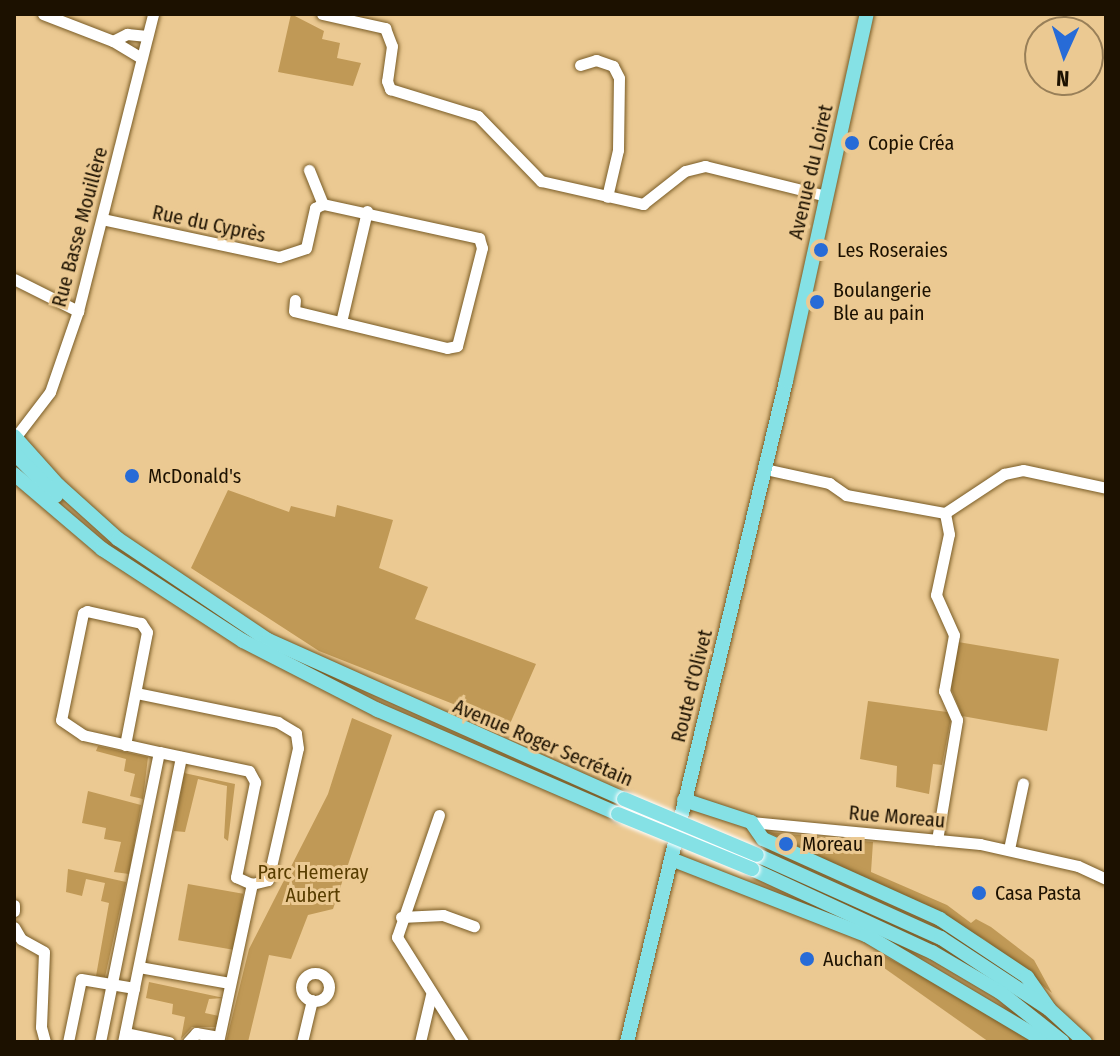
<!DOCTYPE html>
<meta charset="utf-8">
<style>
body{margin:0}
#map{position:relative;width:1120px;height:1056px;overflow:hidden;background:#ebc992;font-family:"Fira Sans Condensed",sans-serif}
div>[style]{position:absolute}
.green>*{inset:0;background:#c09956;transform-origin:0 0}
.roads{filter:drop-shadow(0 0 2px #795c26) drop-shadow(0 0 2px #795c26)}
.minor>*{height:11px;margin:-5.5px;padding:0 5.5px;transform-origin:5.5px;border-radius:5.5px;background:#fff}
.minor>.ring{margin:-5.5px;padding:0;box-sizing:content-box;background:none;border:11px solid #fff;border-radius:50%}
.major>*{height:14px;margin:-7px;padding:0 7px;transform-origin:7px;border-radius:7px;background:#85e1e5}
.bridges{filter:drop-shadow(0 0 2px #fff) drop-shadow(0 0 2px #fff)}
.major-bridge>*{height:14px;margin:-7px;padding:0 7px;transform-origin:7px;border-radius:7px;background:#85e1e5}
.dots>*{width:22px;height:22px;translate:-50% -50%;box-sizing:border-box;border:4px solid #ebc992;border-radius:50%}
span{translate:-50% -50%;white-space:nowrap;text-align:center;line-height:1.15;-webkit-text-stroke:6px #ebc992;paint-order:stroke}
.poi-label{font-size:20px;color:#1c1100}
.left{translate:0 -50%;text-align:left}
.street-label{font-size:20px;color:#1c1100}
.park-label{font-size:20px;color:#583d00}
.frame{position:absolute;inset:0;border:16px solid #1c1100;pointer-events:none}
.north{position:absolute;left:1024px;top:16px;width:80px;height:80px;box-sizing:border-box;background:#ebc992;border:2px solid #987f58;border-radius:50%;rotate:183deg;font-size:22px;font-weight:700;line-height:32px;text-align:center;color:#1c1100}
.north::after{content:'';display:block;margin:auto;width:28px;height:36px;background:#276bd7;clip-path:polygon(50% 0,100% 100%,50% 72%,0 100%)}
</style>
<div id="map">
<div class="green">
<i style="clip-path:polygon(291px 14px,324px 31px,322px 39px,340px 43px,337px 58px,361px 63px,353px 86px,278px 72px)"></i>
<i style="clip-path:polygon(228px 490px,289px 512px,291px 506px,335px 517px,337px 505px,393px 520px,379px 568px,428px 587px,415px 619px,536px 664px,509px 726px,319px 651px,191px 568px)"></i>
<i style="clip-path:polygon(958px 642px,1059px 659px,1047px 731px,962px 716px,951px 688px)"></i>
<i style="clip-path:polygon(868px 701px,947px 712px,951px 718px,942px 765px,933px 764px,929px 794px,896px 787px,897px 766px,860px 759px)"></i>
<i style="clip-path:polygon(352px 718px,392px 735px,333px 909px,308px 915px,291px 959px,269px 955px,248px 1042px,226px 1042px,249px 949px,328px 794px)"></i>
<i style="clip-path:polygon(98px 746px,148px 757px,143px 799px,130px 796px,135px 774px,124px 771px,126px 759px,96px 751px)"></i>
<i style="clip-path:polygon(184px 773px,235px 784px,228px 841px,224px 838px,227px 786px,198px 779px,185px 832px,174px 831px)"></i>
<i style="clip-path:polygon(88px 791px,141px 805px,129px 874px,114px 872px,121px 842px,104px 839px,106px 828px,82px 823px)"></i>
<i style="clip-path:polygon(768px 832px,873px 842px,871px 872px,947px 905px,971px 923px,976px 919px,991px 927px,1034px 960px,1052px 993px,984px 939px)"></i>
<i style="clip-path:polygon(68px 869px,126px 882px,105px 977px,96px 976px,109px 903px,101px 901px,105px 883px,86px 879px,82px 896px,66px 892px)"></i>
<i style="left:188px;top:884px;width:56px;height:57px;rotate:10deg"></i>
<i style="clip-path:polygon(877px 952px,971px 1002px,1034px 1042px,989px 1042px,870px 958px)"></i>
<i style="clip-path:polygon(149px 982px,224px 998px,209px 999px,205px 1013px,219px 1016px,216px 1027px,192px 1027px,181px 1039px,185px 1017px,172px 1014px,173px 1004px,146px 998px)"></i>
</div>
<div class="roads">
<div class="minor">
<i style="left:43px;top:14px;width:75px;rotate:21.1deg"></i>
<i style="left:113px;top:41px;width:33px;rotate:31deg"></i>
<i style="left:322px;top:14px;width:65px;rotate:12.5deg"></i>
<i style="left:385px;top:28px;width:19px;rotate:69deg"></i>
<i style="left:392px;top:46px;width:35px;rotate:98deg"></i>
<i style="left:387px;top:81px;width:9px;rotate:69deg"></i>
<i style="left:390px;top:89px;width:92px;rotate:17.1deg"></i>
<i style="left:478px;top:116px;width:91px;rotate:45.9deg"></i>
<i style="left:541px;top:181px;width:105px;rotate:12.7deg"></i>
<i style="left:643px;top:204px;width:53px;rotate:-38.2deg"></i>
<i style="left:685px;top:171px;width:21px;rotate:-14deg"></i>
<i style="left:705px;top:166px;width:125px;rotate:13.9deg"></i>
<i style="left:113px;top:41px;width:16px;rotate:-27deg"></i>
<i style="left:127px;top:34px;width:20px;rotate:6deg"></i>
<i style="left:580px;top:65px;width:17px;rotate:-17deg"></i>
<i style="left:596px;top:60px;width:18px;rotate:19deg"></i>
<i style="left:613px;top:66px;width:13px;rotate:63deg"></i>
<i style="left:619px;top:78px;width:72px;rotate:90.8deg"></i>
<i style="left:618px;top:150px;width:48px;rotate:103.2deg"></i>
<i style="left:309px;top:170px;width:37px;rotate:68deg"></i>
<i style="left:102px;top:219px;width:181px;rotate:12.1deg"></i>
<i style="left:279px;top:257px;width:28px;rotate:-18deg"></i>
<i style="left:306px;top:248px;width:41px;rotate:-77.3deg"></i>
<i style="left:315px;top:208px;width:9px;rotate:-27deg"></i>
<i style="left:323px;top:204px;width:160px;rotate:12.3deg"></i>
<i style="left:479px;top:238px;width:10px;rotate:73deg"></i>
<i style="left:482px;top:248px;width:101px;rotate:104.3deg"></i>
<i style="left:457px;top:346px;width:10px;rotate:169deg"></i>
<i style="left:447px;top:348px;width:157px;rotate:-166.4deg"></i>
<i style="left:294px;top:311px;width:11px;rotate:-85deg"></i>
<i style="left:14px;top:279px;width:72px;rotate:26.6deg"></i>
<i style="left:341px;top:322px;width:114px;rotate:-76.8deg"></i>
<i style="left:14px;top:439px;width:59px;rotate:-52.5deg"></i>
<i style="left:50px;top:392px;width:86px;rotate:-70.9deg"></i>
<i style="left:78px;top:311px;width:306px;rotate:-75.8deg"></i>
<i style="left:765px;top:469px;width:66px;rotate:12.3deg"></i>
<i style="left:829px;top:483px;width:21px;rotate:35deg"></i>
<i style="left:846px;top:495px;width:101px;rotate:10.3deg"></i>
<i style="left:945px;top:513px;width:71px;rotate:-33.5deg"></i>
<i style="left:1004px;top:474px;width:19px;rotate:-12deg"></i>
<i style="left:1023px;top:470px;width:85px;rotate:12.2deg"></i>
<i style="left:125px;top:745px;width:115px;rotate:-79deg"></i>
<i style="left:147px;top:632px;width:11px;rotate:-124deg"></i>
<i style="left:141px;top:623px;width:55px;rotate:-167.5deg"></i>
<i style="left:87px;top:611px;width:4px;rotate:153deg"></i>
<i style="left:83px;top:613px;width:109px;rotate:101.6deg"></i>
<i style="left:61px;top:720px;width:27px;rotate:34deg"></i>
<i style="left:83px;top:735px;width:78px;rotate:12.6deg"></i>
<i style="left:159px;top:752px;width:92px;rotate:11.9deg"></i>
<i style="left:249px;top:771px;width:13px;rotate:61deg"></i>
<i style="left:255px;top:782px;width:97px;rotate:101.3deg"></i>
<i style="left:236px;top:877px;width:17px;rotate:24deg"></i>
<i style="left:252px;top:884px;width:16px;rotate:-14deg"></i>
<i style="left:268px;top:880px;width:135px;rotate:-77.2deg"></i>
<i style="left:298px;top:748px;width:15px;rotate:-98deg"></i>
<i style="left:296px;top:733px;width:21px;rotate:-149deg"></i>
<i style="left:278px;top:722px;width:144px;rotate:-168.4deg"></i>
<i style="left:439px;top:815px;width:129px;rotate:109deg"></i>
<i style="left:397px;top:937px;width:124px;rotate:57.8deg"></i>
<i style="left:751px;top:822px;width:230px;rotate:5.5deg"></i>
<i style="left:980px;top:844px;width:100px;rotate:12.7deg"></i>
<i style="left:1078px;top:866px;width:31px;rotate:25deg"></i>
<i style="left:937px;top:840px;width:122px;rotate:-80.5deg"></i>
<i style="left:957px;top:720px;width:32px;rotate:-114deg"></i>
<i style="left:944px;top:691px;width:57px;rotate:-79.9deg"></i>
<i style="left:954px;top:635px;width:44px;rotate:-114.2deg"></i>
<i style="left:936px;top:595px;width:62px;rotate:-78deg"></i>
<i style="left:949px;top:534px;width:21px;rotate:-101deg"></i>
<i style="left:1009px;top:849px;width:67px;rotate:-78deg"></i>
<i style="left:14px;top:905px;width:6px;rotate:90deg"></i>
<i style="left:401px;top:917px;width:42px;rotate:-2.7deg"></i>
<i style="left:443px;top:915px;width:33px;rotate:20deg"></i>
<i style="left:14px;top:927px;width:14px;rotate:60deg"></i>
<i style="left:21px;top:939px;width:26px;rotate:29deg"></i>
<i style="left:44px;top:952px;width:75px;rotate:92.3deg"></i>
<i style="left:41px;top:1027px;width:16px;rotate:75deg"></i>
<i style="left:139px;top:967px;width:92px;rotate:10deg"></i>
<i class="ring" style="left:301px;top:973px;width:17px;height:17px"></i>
<i style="left:125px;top:1033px;width:45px;rotate:11.6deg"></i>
<i style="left:68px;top:1042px;width:64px;rotate:-78.3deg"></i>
<i style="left:81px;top:979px;width:54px;rotate:9.6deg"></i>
<i style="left:100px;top:1042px;width:296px;rotate:-78.5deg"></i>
<i style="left:123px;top:1042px;width:291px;rotate:-78.5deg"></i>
<i style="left:188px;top:1042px;width:12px;rotate:-48deg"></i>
<i style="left:196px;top:1033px;width:23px;rotate:10deg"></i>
<i style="left:218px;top:1042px;width:162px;rotate:-77.9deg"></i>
<i style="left:302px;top:1042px;width:43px;rotate:-76.6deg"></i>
<i style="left:420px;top:1042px;width:48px;rotate:-76.8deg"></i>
</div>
<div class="major">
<i style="left:14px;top:436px;width:66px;rotate:48.1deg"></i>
<i style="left:58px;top:485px;width:81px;rotate:42deg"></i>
<i style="left:118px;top:539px;width:181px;rotate:34deg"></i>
<i style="left:268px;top:640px;width:390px;rotate:24.1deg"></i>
<i style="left:14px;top:453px;width:60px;rotate:45.7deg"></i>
<i style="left:14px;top:474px;width:116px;rotate:40.4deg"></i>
<i style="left:102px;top:549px;width:168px;rotate:33.1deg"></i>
<i style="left:243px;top:641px;width:152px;rotate:27.1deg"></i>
<i style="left:378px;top:710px;width:262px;rotate:23.4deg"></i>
<i style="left:684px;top:800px;width:71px;rotate:18.2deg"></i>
<i style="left:751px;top:822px;width:21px;rotate:55deg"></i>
<i style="left:763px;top:839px;width:194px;rotate:24.3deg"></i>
<i style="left:940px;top:919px;width:105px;rotate:33.7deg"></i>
<i style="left:1027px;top:977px;width:39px;rotate:55deg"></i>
<i style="left:757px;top:855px;width:202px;rotate:24.3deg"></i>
<i style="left:941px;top:938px;width:129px;rotate:33.3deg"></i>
<i style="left:1049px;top:1009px;width:49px;rotate:42.5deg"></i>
<i style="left:671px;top:859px;width:209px;rotate:21.3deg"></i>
<i style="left:866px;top:935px;width:209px;rotate:30.7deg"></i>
<i style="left:752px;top:869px;width:198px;rotate:24.8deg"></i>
<i style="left:932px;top:952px;width:79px;rotate:30.5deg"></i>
<i style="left:1000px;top:992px;width:80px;rotate:38.4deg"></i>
<i style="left:627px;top:1042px;width:680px;rotate:-76.47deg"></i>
<i style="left:786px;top:381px;width:376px;rotate:-77.6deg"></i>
</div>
</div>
<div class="bridges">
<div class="major-bridge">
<i style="left:624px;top:799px;width:144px;rotate:22.8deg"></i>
<i style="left:618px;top:814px;width:145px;rotate:22.3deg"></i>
</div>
</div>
<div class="dots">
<i style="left:852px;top:143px;background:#276bd7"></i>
<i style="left:821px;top:250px;background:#276bd7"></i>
<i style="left:817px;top:302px;background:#276bd7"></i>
<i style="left:132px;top:476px;background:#276bd7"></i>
<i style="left:786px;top:844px;background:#276bd7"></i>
<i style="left:979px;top:893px;background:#276bd7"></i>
<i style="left:807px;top:959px;background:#276bd7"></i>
</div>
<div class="poi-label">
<span class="left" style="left:868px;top:143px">Copie Créa</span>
<span class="left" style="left:837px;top:250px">Les Roseraies</span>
<span class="left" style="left:833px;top:302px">Boulangerie<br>Ble au pain</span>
<span class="left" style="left:148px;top:476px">McDonald's</span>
<span class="left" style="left:802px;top:844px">Moreau</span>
<span class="left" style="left:995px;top:893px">Casa Pasta</span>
<span class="left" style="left:823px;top:959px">Auchan</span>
</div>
<div class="street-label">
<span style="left:811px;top:172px;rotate:-77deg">Avenue du Loiret</span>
<span style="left:209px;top:224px;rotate:12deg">Rue du Cyprès</span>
<span style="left:80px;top:227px;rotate:-75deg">Rue Basse Mouillère</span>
<span style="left:692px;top:686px;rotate:-76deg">Route d'Olivet</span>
<span style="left:543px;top:743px;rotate:23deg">Avenue Roger Secrétain</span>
<span style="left:897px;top:817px;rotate:5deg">Rue Moreau</span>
</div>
<div class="park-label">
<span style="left:313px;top:884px">Parc Hemeray<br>Aubert</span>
</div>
<div class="frame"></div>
<div class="north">N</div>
</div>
